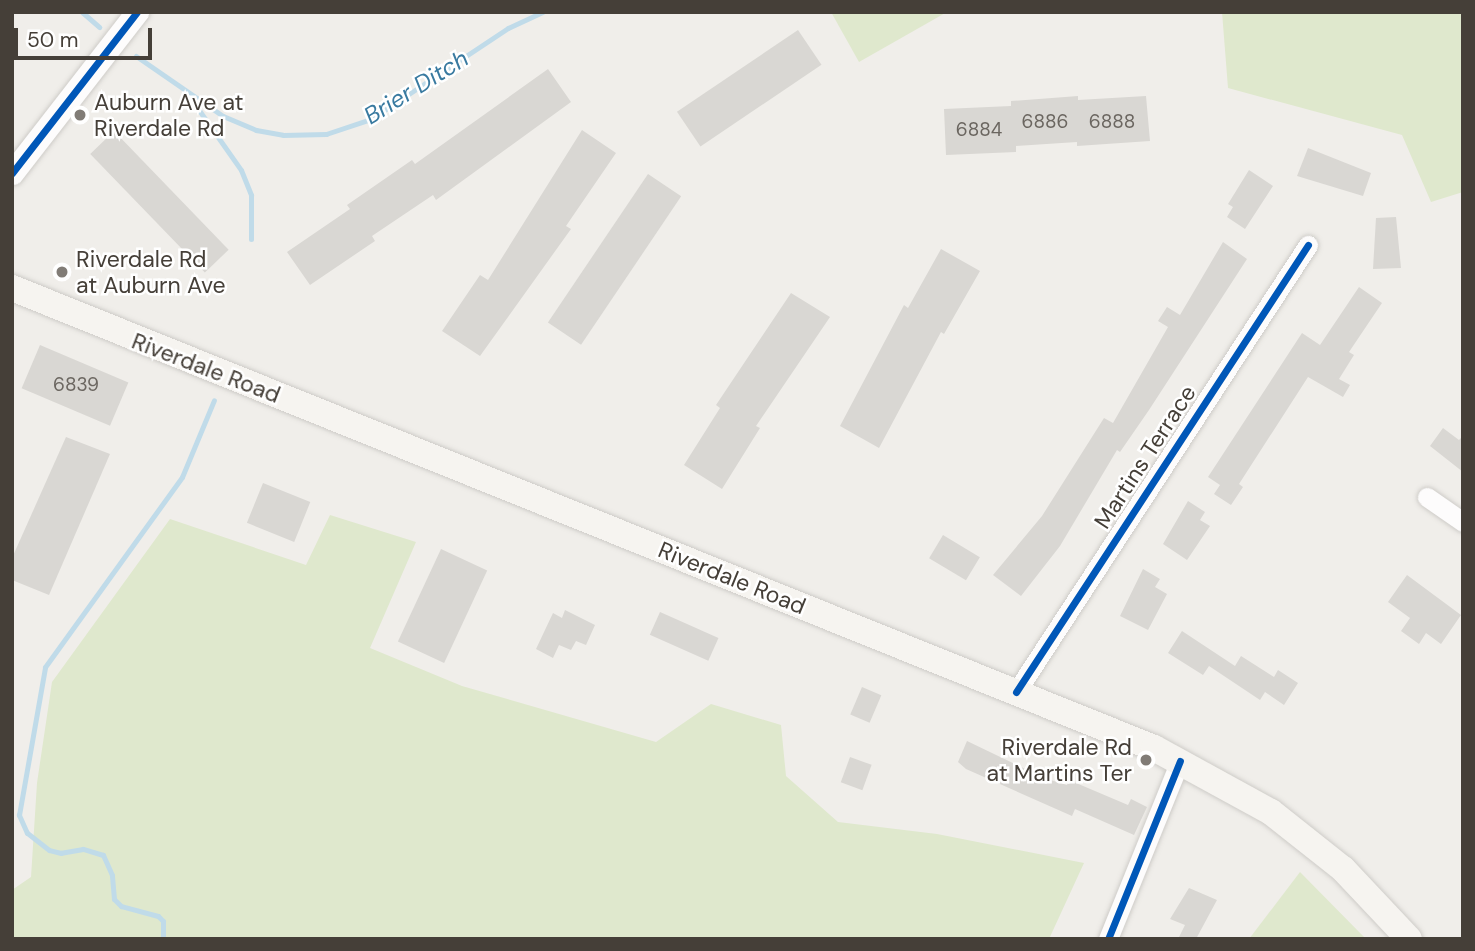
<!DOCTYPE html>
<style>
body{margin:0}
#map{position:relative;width:1475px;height:951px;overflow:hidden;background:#f0eeea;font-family:"DM Sans",sans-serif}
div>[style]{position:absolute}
.green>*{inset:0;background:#dfe8cd}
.stream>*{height:5px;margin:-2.5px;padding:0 2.5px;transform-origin:2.5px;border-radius:2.5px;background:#c0dbe9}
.building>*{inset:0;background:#d9d7d3;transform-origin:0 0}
.roads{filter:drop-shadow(0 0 2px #ceccc8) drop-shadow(0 0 2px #ceccc8)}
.minor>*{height:19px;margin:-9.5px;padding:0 9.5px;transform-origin:9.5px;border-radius:9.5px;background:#fdfcfc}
.tertiary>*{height:23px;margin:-11.5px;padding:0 11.5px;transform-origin:11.5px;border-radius:11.5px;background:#fdfcfc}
.secondary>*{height:26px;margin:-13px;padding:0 13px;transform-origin:13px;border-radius:13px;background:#f6f4f0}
.cycleway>*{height:7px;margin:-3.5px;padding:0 3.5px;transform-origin:3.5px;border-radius:3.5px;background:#0057b8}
.dots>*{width:19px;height:19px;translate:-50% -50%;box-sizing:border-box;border:4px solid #fff;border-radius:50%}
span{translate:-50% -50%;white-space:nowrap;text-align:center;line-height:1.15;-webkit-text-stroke:5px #fff;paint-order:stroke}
.number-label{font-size:19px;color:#6b6660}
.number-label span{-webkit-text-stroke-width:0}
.poi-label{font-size:23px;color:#453f38}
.left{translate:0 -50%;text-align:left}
.right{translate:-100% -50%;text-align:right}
.street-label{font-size:23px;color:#453f38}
.water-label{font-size:24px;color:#397aa0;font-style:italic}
.frame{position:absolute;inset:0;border:14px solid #453f38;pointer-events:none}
.scale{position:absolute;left:14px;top:28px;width:138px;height:32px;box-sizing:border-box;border:4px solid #453f38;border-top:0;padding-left:9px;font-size:21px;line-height:24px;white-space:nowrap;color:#453f38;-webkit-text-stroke:5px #fff;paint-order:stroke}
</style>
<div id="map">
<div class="green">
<i style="clip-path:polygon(831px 12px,947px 12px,859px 62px)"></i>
<i style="clip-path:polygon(1222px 12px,1463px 12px,1463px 192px,1431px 202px,1402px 135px,1228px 88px)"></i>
<i style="clip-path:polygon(330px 515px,416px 542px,370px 648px,462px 686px,656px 742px,711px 704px,781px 725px,786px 776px,838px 822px,937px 834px,1084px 863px,1049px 939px,12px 939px,12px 890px,31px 877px,37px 783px,52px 682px,170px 519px,306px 565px)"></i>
<i style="clip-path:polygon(1300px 872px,1366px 939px,1249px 939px)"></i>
</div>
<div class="stream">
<i style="left:82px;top:12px;width:23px;rotate:41deg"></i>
<i style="left:136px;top:56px;width:106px;rotate:34.6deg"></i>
<i style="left:223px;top:116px;width:36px;rotate:23deg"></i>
<i style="left:256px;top:130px;width:27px;rotate:10deg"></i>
<i style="left:283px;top:135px;width:43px;rotate:-1.3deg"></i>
<i style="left:326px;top:134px;width:47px;rotate:-18.4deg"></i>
<i style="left:371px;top:119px;width:164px;rotate:-33.6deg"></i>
<i style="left:508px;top:28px;width:38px;rotate:-25deg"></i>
<i style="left:189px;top:96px;width:90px;rotate:54.9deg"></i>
<i style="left:241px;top:170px;width:27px;rotate:68deg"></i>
<i style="left:251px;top:195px;width:44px;rotate:90deg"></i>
<i style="left:163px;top:939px;width:18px;rotate:-90deg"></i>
<i style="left:163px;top:921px;width:7px;rotate:-135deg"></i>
<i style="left:158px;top:916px;width:38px;rotate:-165deg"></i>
<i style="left:121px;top:906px;width:10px;rotate:-135deg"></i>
<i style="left:114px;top:899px;width:24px;rotate:-95deg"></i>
<i style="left:112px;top:875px;width:22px;rotate:-114deg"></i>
<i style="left:103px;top:855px;width:21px;rotate:-163deg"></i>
<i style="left:83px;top:849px;width:22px;rotate:170deg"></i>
<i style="left:61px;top:853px;width:12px;rotate:-166deg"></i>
<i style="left:49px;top:850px;width:28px;rotate:-142deg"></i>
<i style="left:27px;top:833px;width:20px;rotate:-114deg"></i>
<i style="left:19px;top:815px;width:150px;rotate:-80deg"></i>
<i style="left:45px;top:667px;width:234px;rotate:-54.2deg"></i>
<i style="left:182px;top:477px;width:83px;rotate:-67.4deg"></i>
</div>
<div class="building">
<i style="left:798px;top:30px;width:42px;height:146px;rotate:56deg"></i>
<i style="clip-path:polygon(548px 69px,571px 102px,436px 200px,433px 195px,372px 236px,375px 241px,310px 285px,287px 252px,350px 209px,347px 205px,412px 160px,415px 164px)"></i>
<i style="clip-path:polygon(1078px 96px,1078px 100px,1146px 96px,1150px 141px,1077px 146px,1077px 142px,1016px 146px,1016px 152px,946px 155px,944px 109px,1011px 106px,1011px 101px)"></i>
<i style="clip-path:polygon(582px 130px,616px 153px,566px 226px,571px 229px,480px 356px,442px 331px,480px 275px,488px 280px)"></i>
<i style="left:114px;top:131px;width:165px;height:33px;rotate:46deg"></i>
<i style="clip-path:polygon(1308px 148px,1371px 173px,1363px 196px,1297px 176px)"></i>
<i style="clip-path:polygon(1249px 170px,1273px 186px,1245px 229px,1227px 217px,1233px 207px,1228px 204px)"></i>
<i style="left:648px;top:174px;width:40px;height:179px;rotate:34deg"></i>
<i style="clip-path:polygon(1396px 217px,1401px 268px,1373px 269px,1376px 218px)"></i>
<i style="clip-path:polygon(1223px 242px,1247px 259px,1149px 410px,1120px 452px,1117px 450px,1060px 546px,1021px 596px,993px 575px,1042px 516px,1104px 418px,1113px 423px,1168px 327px,1158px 321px,1167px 307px,1180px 315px)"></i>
<i style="clip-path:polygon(941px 249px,980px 271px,944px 334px,941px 332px,879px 448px,840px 426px,904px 305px,908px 308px)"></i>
<i style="clip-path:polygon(1359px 287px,1382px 303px,1349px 352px,1354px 355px,1339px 379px,1350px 385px,1343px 397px,1308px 377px,1239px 484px,1243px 487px,1231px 505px,1214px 494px,1220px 485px,1208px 477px,1302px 333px,1320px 345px)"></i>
<i style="clip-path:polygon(791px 293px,830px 317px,756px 426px,760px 428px,722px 489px,684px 465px,720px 408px,716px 405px)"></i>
<i style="left:40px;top:345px;width:96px;height:47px;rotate:23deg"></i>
<i style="clip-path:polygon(1443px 428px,1459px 440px,1463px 436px,1463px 472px,1430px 446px)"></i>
<i style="clip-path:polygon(66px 437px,110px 454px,49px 595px,12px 580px,12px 558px)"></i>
<i style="left:263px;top:483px;width:51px;height:43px;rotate:22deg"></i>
<i style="clip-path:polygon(1188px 501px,1205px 512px,1200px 520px,1210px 526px,1187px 560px,1163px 544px)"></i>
<i style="left:943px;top:535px;width:43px;height:27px;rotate:31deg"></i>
<i style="left:441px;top:549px;width:51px;height:102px;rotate:25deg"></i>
<i style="clip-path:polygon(1143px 569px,1160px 579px,1155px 587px,1167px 594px,1148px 630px,1120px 616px)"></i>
<i style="clip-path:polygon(1407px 575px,1461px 615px,1441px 644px,1426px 633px,1419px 644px,1401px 631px,1410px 618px,1388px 602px)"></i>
<i style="clip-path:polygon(565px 610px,595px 625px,586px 645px,576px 641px,571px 650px,559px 645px,553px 658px,536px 649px,553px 613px,562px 618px)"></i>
<i style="left:660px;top:612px;width:64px;height:25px;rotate:24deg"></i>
<i style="clip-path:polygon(1182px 631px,1235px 666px,1241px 656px,1274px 677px,1278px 670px,1298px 683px,1284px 705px,1265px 692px,1260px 700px,1209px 666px,1203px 675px,1168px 653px)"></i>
<i style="left:862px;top:687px;width:21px;height:30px;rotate:23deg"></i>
<i style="clip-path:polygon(967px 741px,1044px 778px,1067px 785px,1069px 780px,1128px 805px,1131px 799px,1147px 807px,1134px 835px,1075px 809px,1072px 816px,966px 769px,958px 762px)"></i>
<i style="left:850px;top:757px;width:23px;height:27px;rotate:20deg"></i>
<i style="clip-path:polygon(1189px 888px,1217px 900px,1196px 939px,1178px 939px,1185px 925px,1170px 919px)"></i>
</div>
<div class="roads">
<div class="minor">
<i style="left:1427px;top:497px;width:44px;rotate:34.8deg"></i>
<i style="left:1016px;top:692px;width:534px;rotate:-56.85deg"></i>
<i style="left:1108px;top:939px;width:192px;rotate:-68deg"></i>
</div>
<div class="tertiary">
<i style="left:12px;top:173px;width:204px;rotate:-52.2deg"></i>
</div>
<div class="secondary">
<i style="left:12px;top:288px;width:1231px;rotate:21.94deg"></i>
<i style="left:1154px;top:748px;width:133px;rotate:28.7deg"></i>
<i style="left:1271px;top:812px;width:92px;rotate:38.4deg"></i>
<i style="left:1343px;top:869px;width:96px;rotate:46.7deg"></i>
</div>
</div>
<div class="cycleway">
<i style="left:12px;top:173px;width:204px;rotate:-52.2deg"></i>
<i style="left:1016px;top:692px;width:534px;rotate:-56.85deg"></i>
<i style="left:1108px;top:939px;width:192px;rotate:-68deg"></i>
</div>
<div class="dots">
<i style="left:80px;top:115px;background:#817c76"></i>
<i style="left:62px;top:272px;background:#817c76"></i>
<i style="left:1146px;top:760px;background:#817c76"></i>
</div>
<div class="number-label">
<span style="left:1045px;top:122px">6886</span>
<span style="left:1112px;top:122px">6888</span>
<span style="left:979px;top:130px">6884</span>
<span style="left:76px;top:385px">6839</span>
</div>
<div class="poi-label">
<span class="left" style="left:94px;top:115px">Auburn Ave at<br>Riverdale Rd</span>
<span class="left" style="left:76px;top:272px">Riverdale Rd<br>at Auburn Ave</span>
<span class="right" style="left:1132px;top:760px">Riverdale Rd<br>at Martins Ter</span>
</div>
<div class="street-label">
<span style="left:206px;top:368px;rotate:21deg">Riverdale Road</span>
<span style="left:1145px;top:457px;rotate:-57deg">Martins Terrace</span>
<span style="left:732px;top:578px;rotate:22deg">Riverdale Road</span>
</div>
<div class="water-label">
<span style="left:416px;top:87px;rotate:-32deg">Brier Ditch</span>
</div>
<div class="frame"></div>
<div class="scale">50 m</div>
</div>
